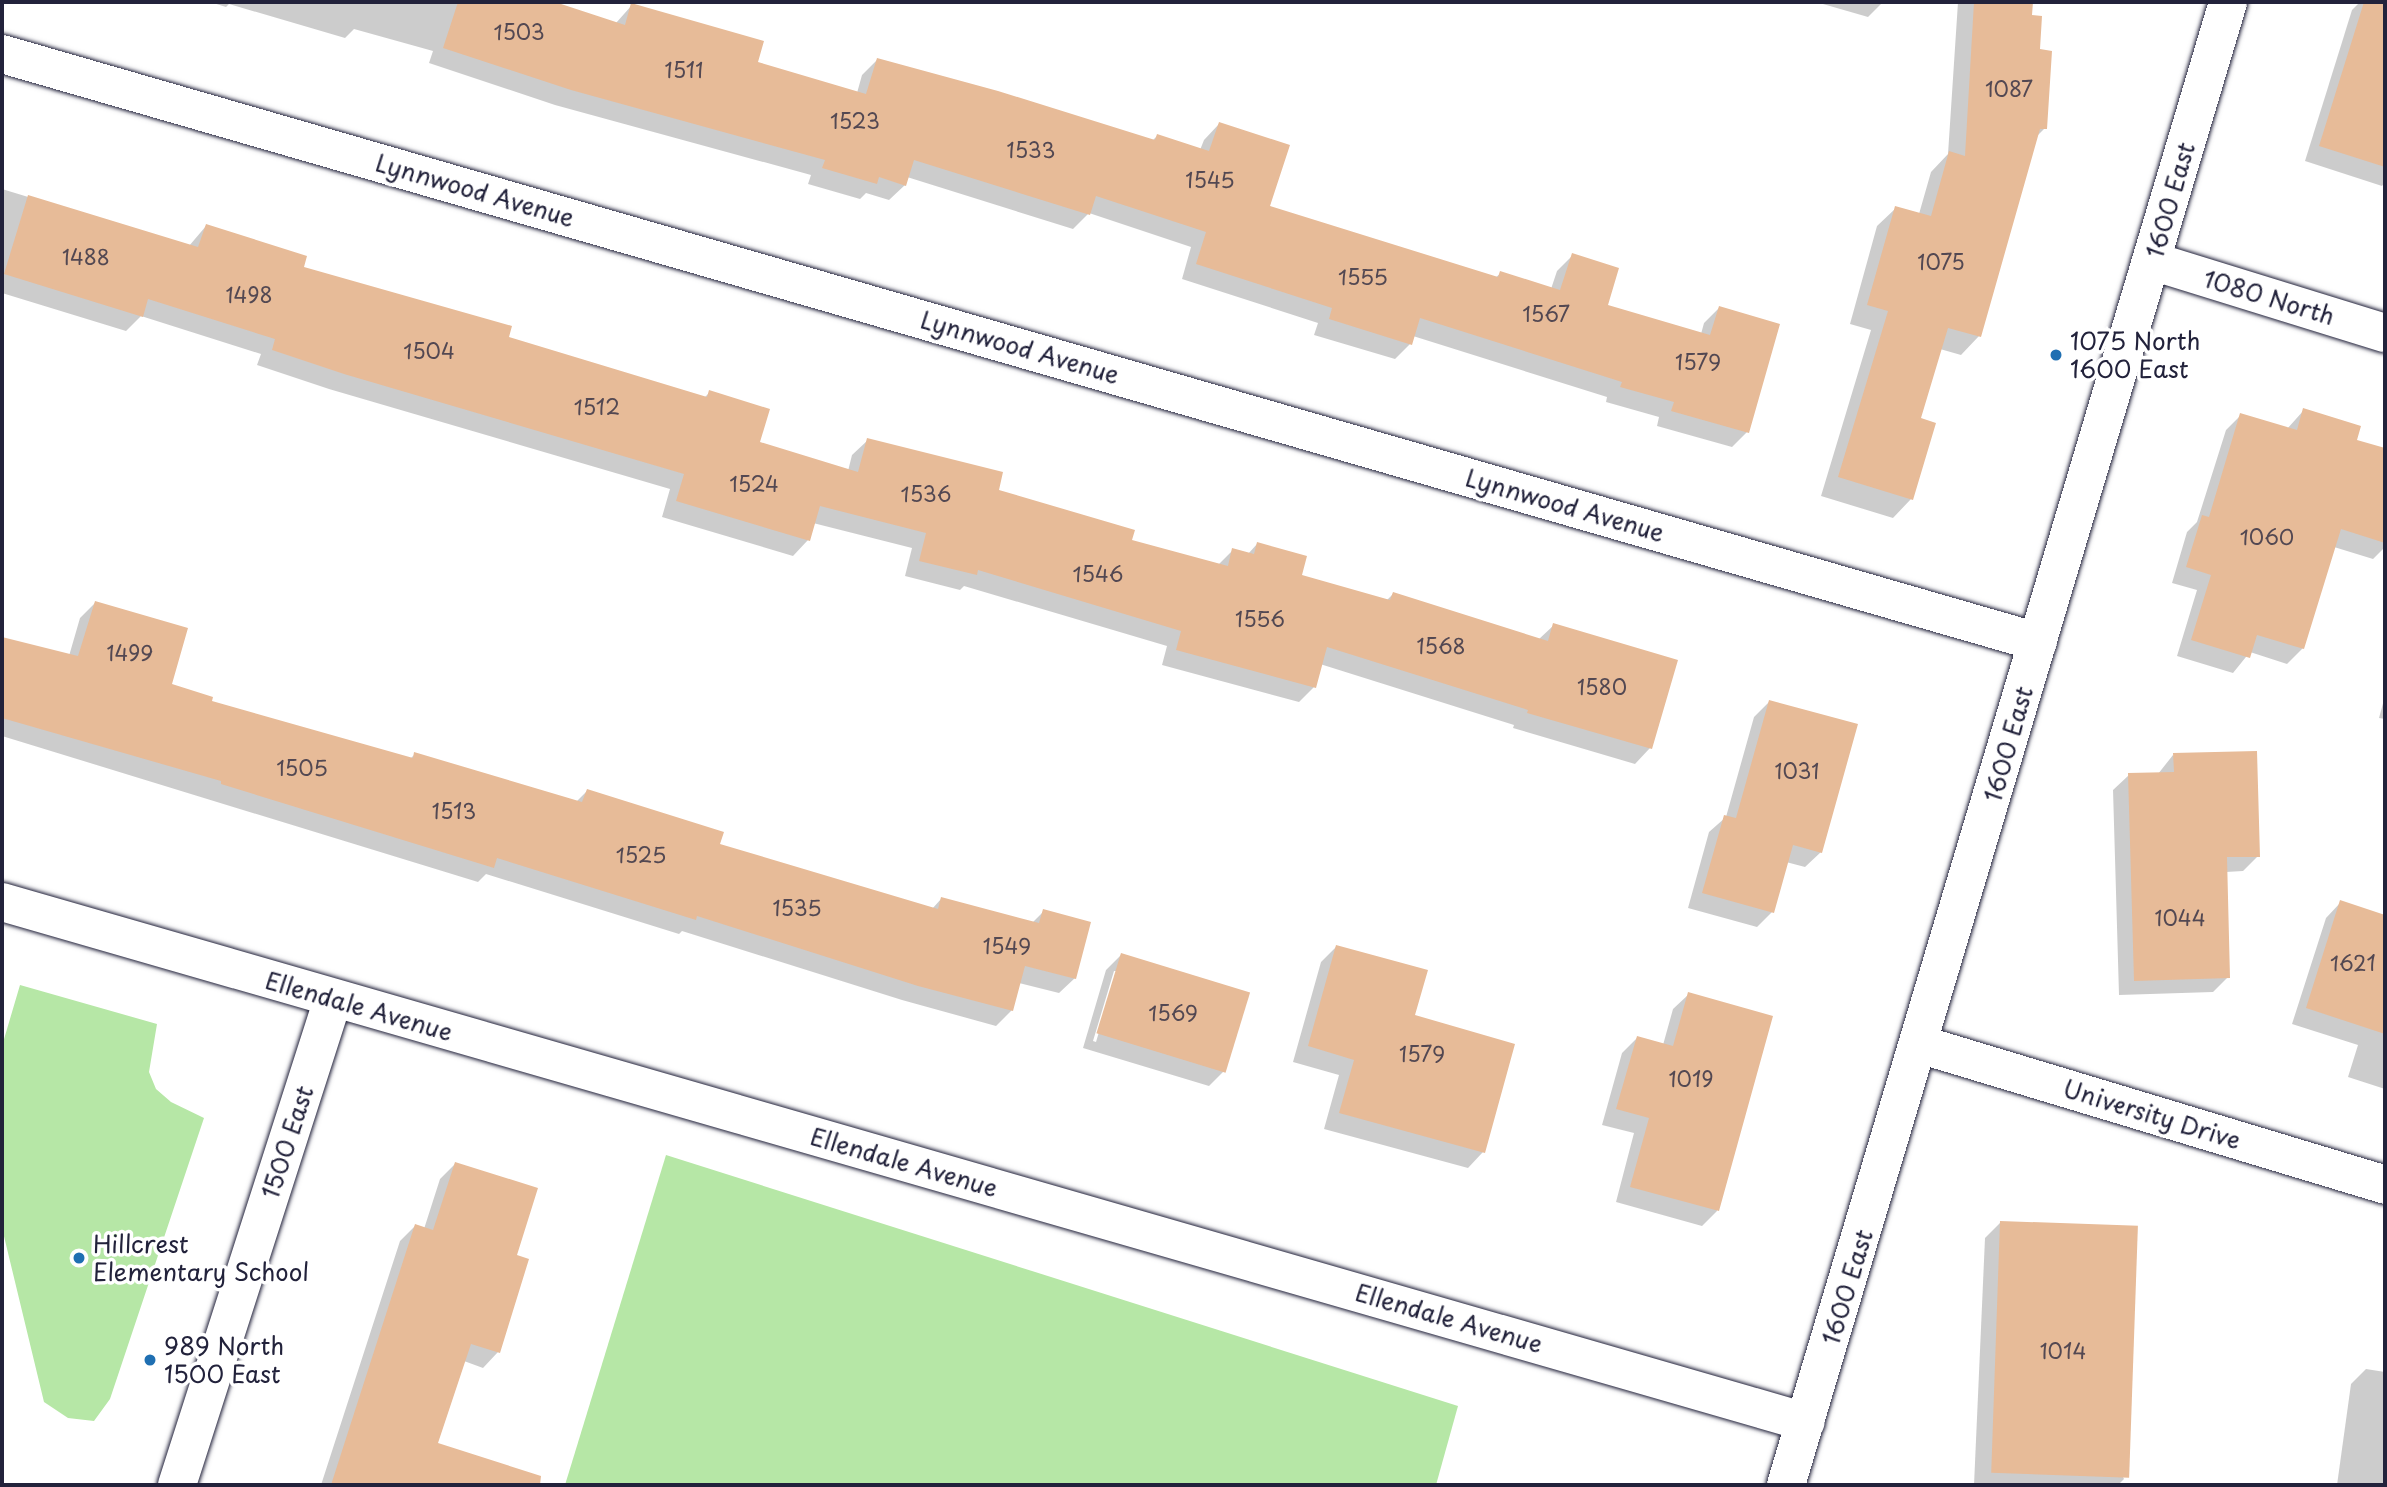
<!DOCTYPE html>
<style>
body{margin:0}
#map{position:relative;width:2387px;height:1487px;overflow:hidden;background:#fff;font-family:"Playpen Sans",sans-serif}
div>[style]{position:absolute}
.green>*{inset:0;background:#b6e7a6}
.shadow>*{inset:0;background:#0003}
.building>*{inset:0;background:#e7bb98;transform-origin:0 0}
.roads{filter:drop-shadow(0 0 2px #22223b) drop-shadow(0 0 2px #22223b)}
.minor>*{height:38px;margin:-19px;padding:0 19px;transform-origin:19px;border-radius:19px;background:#fff}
.dots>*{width:19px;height:19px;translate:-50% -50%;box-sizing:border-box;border:4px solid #fff;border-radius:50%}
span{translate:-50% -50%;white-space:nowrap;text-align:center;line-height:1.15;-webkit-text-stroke:7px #fff;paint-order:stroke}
.number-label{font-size:21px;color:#534852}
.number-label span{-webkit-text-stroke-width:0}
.street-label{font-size:24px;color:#22223b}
.poi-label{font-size:24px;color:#22223b}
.left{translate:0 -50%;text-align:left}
.frame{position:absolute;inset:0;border:4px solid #22223b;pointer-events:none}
</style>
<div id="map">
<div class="green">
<i style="clip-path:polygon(20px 985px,157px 1024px,149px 1072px,156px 1089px,171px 1102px,204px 1118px,110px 1399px,94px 1421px,68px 1418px,44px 1402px,2px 1228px,2px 1046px)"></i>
<i style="clip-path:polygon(666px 1155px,1458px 1406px,1436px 1485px,565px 1485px)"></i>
</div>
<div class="shadow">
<i style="clip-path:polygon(210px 2px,549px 2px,616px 23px,632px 5px,755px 63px,857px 93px,862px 75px,877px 60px,1152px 141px,1157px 136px,1200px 150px,1204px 140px,1219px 124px,1268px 207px,1495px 278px,1501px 273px,1551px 289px,1557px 271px,1573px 255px,1605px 306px,1701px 334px,1704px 323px,1719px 308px,1747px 432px,1732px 447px,1657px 426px,1659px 417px,1606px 402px,1607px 397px,1413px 336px,1410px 344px,1395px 359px,1314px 335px,1318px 323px,1182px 279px,1191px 247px,1089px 213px,1073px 229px,907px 177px,905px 185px,889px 200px,866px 193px,860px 199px,808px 184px,811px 175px,555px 105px,429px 63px,433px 51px,354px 29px,345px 38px,229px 4px,226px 7px)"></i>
<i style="clip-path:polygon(1816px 2px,1883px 2px,1868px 17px)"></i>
<i style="clip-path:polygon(1958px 2px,2031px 2px,2030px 17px,2045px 128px,2035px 138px,1979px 336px,1961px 355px,1940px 349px,1919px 419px,1911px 499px,1893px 518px,1821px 496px,1871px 330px,1850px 324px,1877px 226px,1896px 208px,1919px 214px,1931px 172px,1948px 154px)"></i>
<i style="clip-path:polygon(2360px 2px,2385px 2px,2385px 182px,2382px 186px,2305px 161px,2352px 10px)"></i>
<i style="clip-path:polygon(2px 189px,189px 246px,206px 226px,301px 268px,507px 338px,704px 398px,710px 392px,758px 443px,848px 471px,852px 455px,868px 440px,1130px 541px,1218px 565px,1233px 550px,1248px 554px,1257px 544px,1300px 576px,1386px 601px,1393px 594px,1538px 640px,1554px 625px,1650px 748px,1635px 764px,1513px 728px,1514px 725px,1320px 664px,1314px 687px,1299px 702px,1162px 665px,1167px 646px,964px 586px,960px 590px,905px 576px,912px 548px,813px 523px,808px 540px,793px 556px,662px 517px,670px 489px,329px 389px,257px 365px,261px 354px,141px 316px,126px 331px,2px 293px)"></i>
<i style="clip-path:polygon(2304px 410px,2355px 441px,2385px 450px,2385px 547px,2373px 559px,2334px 547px,2303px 648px,2287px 664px,2250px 652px,2233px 673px,2177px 656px,2197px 590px,2172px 583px,2187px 532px,2197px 522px,2226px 430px,2241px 415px,2287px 429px)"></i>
<i style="clip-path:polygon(95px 603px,170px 685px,210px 702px,410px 759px,415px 754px,576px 802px,587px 791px,718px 845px,932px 909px,941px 899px,1032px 923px,1044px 911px,1075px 978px,1059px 993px,1019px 983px,1012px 1010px,996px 1026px,902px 1000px,682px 931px,679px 934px,486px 874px,478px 882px,2px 736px,2px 639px,69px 656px,80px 618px)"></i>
<i style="clip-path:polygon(2385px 696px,2385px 719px,2379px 718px)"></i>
<i style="clip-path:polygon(1769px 702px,1821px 852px,1805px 867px,1786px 862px,1772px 912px,1757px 927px,1688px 908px,1709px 832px,1726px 817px,1754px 717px)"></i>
<i style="clip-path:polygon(2173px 755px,2258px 856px,2243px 871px,2226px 872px,2228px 977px,2213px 992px,2119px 995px,2113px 790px,2129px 775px,2158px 774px)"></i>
<i style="clip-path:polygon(2341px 902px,2385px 917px,2385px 1089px,2348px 1077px,2358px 1045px,2292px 1024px,2326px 918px)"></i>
<i style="clip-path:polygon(1336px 947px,1413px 1017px,1483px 1152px,1468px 1168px,1324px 1129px,1339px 1075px,1293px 1062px,1321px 962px)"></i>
<i style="clip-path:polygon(evenodd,1121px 955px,1225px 1070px,1209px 1086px,1083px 1048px,1106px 970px,1121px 955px,1114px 971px,1117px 971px,1096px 1042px,1093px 1041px,1114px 971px)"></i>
<i style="clip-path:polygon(1689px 994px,1717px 1211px,1702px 1226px,1616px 1202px,1634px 1133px,1602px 1125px,1622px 1053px,1637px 1038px,1663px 1045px,1673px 1009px)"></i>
<i style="clip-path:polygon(455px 1164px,498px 1352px,483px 1368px,464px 1361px,436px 1444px,470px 1455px,461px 1485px,321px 1485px,400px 1241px,415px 1226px,424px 1229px,440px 1179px)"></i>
<i style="clip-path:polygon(2000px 1223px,2124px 1479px,2118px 1485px,1974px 1485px,1985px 1238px)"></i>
<i style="clip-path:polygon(2366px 1369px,2385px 1372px,2385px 1485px,2337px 1485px,2351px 1384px)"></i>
</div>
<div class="building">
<i style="clip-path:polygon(458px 2px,555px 2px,625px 25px,631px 3px,764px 41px,758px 62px,866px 94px,877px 58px,998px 91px,1155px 140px,1157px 134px,1209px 151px,1219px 122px,1290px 145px,1270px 206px,1498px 277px,1500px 271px,1560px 290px,1572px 253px,1619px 268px,1608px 305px,1710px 335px,1719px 306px,1780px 324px,1749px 433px,1671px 411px,1674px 402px,1620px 387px,1622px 382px,1420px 318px,1412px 345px,1329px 319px,1332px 308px,1196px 264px,1206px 232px,1096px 196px,1090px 215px,914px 160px,906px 186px,879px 177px,877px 184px,822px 168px,825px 160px,571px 90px,443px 48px)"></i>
<i style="clip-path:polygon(1974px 2px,2033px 2px,2032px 15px,2042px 16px,2040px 49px,2052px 51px,2047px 129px,2040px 129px,1981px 337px,1948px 328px,1921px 418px,1936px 423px,1913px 500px,1838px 477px,1888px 311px,1867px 305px,1895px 206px,1931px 216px,1949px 151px,1965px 156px)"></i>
<i style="clip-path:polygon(2364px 2px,2385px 2px,2385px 167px,2319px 146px)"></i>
<i style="clip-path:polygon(28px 195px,198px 247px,206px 224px,307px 256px,304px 267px,512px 326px,509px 337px,707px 397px,709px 390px,770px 409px,760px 442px,858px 472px,867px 438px,1003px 472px,999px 490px,1135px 530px,1132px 540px,1228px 566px,1232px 548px,1254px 554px,1257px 542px,1307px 556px,1302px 575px,1390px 600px,1393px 592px,1548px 641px,1553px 623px,1678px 660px,1652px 749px,1527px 713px,1528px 710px,1327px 647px,1316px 688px,1176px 650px,1181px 631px,978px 570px,977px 575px,919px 561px,926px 533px,820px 506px,810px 541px,676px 501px,684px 474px,344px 374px,272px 350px,275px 339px,148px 299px,143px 317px,4px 274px)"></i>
<i style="clip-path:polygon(2303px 408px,2361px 426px,2357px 440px,2385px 448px,2385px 543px,2341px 529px,2304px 649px,2257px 635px,2250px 658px,2191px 640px,2211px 575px,2186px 567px,2202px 515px,2209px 517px,2240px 413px,2297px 430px)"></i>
<i style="clip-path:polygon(95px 601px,188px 628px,172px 684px,213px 697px,212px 701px,413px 758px,414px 752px,582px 802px,587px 789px,724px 832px,720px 844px,938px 909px,941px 897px,1039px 923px,1043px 909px,1091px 922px,1076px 979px,1025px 966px,1013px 1011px,918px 986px,697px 916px,696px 920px,497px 858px,494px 868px,221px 784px,221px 781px,2px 718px,2px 637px,78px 656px)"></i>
<i style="clip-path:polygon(1769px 700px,1858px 724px,1822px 853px,1793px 845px,1774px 913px,1702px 893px,1724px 815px,1736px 818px)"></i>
<i style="clip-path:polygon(2257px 751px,2260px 857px,2227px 857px,2230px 978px,2134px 981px,2128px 773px,2174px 772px,2173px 753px)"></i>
<i style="clip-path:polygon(2340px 900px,2385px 915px,2385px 1034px,2306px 1008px)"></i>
<i style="clip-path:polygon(1336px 945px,1428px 970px,1415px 1015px,1515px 1044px,1485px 1153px,1339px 1113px,1354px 1060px,1308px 1046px)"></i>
<i style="left:1121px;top:953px;width:135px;height:84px;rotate:17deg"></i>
<i style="clip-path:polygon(1688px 992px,1773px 1016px,1719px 1211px,1630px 1187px,1649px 1118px,1616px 1109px,1637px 1036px,1673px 1046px)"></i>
<i style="clip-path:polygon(455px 1162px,538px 1188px,517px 1255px,529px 1259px,500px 1353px,471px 1344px,438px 1443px,541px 1476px,540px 1485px,331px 1485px,415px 1224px,433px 1230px)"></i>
<i style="left:2000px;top:1221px;width:138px;height:252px;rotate:2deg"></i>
</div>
<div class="roads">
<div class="minor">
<i style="left:2px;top:54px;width:2119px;rotate:16.11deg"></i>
<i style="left:2152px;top:261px;width:244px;rotate:17.2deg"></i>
<i style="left:2px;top:902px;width:1877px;rotate:16.08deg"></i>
<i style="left:1919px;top:1044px;width:487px;rotate:16.8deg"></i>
<i style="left:177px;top:1485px;width:510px;rotate:-72.2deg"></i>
<i style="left:1786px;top:1485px;width:1547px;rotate:-73.4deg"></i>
</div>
</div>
<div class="dots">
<i style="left:2056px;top:355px;background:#1f6fb2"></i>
<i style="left:79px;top:1258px;background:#1f6fb2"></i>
<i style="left:150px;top:1360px;background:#1f6fb2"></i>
</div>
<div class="number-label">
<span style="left:519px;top:31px">1503</span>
<span style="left:684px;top:69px">1511</span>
<span style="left:2009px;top:88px">1087</span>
<span style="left:855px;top:120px">1523</span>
<span style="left:1031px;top:149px">1533</span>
<span style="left:1210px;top:179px">1545</span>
<span style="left:86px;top:256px">1488</span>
<span style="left:1941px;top:261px">1075</span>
<span style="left:1363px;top:276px">1555</span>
<span style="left:249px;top:294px">1498</span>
<span style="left:1546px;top:313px">1567</span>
<span style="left:429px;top:350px">1504</span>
<span style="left:1698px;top:361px">1579</span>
<span style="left:597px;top:406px">1512</span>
<span style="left:754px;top:483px">1524</span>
<span style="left:926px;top:493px">1536</span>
<span style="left:2267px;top:536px">1060</span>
<span style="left:1098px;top:573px">1546</span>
<span style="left:1260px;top:618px">1556</span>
<span style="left:1441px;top:645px">1568</span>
<span style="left:130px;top:652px">1499</span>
<span style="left:1602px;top:686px">1580</span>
<span style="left:302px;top:767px">1505</span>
<span style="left:1797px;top:770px">1031</span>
<span style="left:454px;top:810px">1513</span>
<span style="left:641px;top:854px">1525</span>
<span style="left:797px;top:907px">1535</span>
<span style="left:2180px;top:917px">1044</span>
<span style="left:1007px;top:945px">1549</span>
<span style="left:2353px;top:962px">1621</span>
<span style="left:1173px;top:1012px">1569</span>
<span style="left:1422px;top:1053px">1579</span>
<span style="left:1691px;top:1078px">1019</span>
<span style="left:2063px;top:1350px">1014</span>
</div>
<div class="street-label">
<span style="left:475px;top:190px;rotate:16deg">Lynnwood Avenue</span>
<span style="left:2170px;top:200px;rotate:-74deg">1600 East</span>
<span style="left:2269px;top:297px;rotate:17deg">1080 North</span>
<span style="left:1020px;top:347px;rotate:16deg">Lynnwood Avenue</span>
<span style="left:1565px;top:505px;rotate:16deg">Lynnwood Avenue</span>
<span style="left:2008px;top:744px;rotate:-74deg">1600 East</span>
<span style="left:359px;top:1006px;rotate:16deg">Ellendale Avenue</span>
<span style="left:2152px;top:1114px;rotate:17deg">University Drive</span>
<span style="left:287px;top:1142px;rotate:-72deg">1500 East</span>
<span style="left:904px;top:1162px;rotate:16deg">Ellendale Avenue</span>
<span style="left:1847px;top:1287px;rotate:-73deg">1600 East</span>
<span style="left:1449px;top:1318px;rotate:16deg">Ellendale Avenue</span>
</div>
<div class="poi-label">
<span class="left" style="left:2070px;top:355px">1075 North<br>1600 East</span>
<span class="left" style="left:93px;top:1258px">Hillcrest<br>Elementary School</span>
<span class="left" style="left:164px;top:1360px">989 North<br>1500 East</span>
</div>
<div class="frame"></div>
</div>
